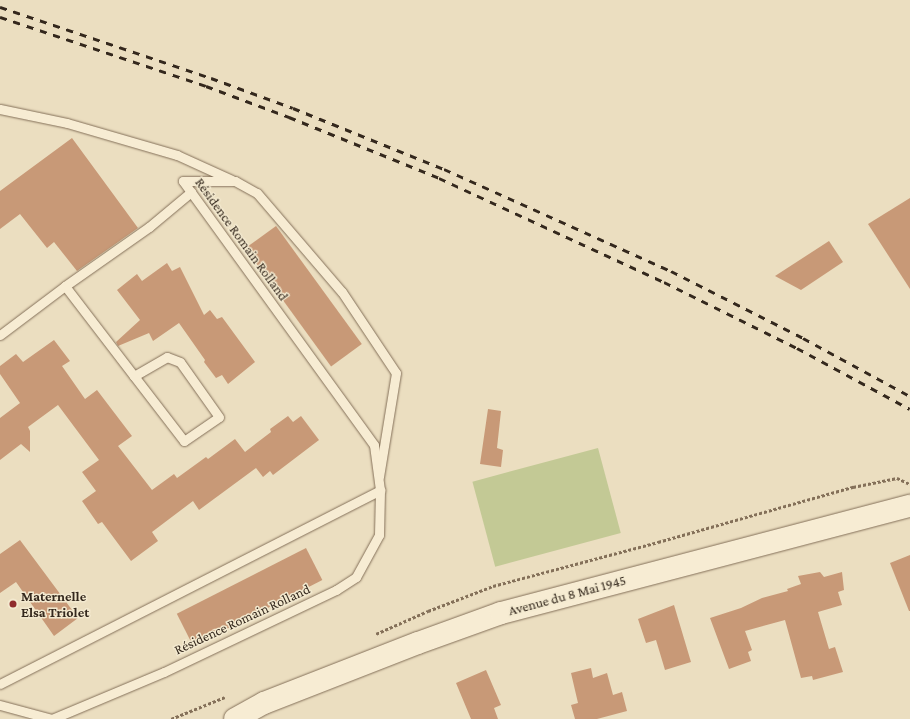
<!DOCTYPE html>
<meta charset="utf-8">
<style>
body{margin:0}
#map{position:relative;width:910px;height:719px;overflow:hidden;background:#ebdec0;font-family:"Crimson Pro",serif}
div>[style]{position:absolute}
.green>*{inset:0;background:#c3c995;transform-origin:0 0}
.building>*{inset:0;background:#c89977;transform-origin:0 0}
.path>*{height:2.5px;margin-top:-1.25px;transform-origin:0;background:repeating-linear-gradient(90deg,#847059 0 3px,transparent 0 5px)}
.roads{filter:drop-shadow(0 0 1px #847059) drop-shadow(0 0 1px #847059)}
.lane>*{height:9px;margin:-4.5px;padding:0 4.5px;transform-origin:4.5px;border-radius:4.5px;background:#f7ecd3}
.secondary>*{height:22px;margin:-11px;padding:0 11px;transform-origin:11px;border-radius:11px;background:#f7ecd3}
.rail>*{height:3px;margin-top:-1.5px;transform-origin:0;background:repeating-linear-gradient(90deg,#34281d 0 7px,transparent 0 14px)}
.dots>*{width:11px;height:11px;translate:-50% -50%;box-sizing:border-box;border:2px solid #f3e9cf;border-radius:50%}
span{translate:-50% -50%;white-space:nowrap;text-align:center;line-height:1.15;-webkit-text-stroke:3px #f3e9cf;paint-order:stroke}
.street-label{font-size:14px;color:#34281d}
.poi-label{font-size:14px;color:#34281d;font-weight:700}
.left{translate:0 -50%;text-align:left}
</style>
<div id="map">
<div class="green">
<i style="left:598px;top:448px;width:88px;height:130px;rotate:75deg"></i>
</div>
<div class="building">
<i style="clip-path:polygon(72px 138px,138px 228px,77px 271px,54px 242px,47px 248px,20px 214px,0 229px,0 191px)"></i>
<i style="clip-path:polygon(910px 198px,910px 289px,868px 224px)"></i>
<i style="left:276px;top:226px;width:146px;height:38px;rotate:54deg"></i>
<i style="clip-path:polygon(829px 241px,843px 262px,801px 290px,775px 276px)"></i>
<i style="clip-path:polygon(167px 263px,172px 271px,180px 267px,204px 315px,210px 310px,217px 319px,222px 317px,255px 362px,228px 384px,222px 375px,216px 378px,204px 362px,205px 360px,179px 323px,153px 341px,149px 333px,118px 346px,116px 342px,140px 320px,117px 290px,137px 274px,142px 281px)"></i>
<i style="clip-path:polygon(54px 340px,70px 361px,62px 366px,85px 399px,97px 390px,132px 436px,118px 446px,152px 490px,174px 474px,177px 478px,206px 457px,208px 459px,235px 439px,245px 452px,271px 432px,270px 429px,288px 416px,293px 422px,301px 416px,319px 440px,273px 475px,270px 471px,263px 477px,256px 468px,199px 510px,193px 501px,152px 532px,158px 541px,131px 561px,102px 522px,98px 524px,82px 501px,96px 491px,82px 472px,99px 460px,58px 405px,28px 427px,30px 431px,30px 452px,21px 444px,0 460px,0 418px,20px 403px,0 374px,0 366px,16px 354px,23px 362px)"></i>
<i style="clip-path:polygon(488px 409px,501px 411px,497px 448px,503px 450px,501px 467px,480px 464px)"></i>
<i style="clip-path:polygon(20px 540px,78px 618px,54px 636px,16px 582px,0 593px,0 554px)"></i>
<i style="left:306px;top:548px;width:36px;height:145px;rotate:63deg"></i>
<i style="clip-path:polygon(910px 555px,910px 611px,909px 611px,890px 563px)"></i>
<i style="clip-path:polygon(820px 572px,824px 577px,842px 572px,844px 590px,838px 592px,842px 605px,818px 612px,829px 649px,835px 647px,843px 672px,813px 680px,812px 676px,801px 678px,785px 620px,745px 631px,752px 650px,748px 652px,751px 661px,729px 669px,710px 618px,741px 608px,762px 598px,788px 591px,787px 589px,801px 584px,798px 576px)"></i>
<i style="clip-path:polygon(674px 605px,691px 662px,665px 670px,656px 640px,646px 643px,638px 619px)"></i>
<i style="clip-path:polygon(591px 668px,593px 678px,607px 673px,613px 695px,622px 692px,627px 711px,597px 719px,575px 719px,571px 705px,578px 703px,571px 673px)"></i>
<i style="clip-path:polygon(486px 670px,501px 705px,494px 708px,498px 719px,471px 719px,456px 683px)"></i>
</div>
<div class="path">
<i style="left:376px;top:634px;width:57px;rotate:-23.9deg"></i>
<i style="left:428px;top:611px;width:70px;rotate:-21deg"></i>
<i style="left:493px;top:586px;width:171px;rotate:-14.9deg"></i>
<i style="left:658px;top:542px;width:203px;rotate:-15.8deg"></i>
<i style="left:853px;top:487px;width:45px;rotate:-11.6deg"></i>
<i style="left:897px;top:478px;width:14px;rotate:25deg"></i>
<i style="left:171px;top:719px;width:58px;rotate:-22.2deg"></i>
</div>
<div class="roads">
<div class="lane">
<i style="left:0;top:109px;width:68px;rotate:11.8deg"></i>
<i style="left:67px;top:123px;width:115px;rotate:16.2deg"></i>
<i style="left:177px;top:155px;width:60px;rotate:24.4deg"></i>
<i style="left:65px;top:286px;width:113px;rotate:52.5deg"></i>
<i style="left:134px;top:376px;width:82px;rotate:52.4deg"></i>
<i style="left:184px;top:441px;width:42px;rotate:-34.4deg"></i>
<i style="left:219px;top:417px;width:67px;rotate:-125.3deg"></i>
<i style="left:180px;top:362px;width:14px;rotate:-159deg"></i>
<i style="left:167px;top:357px;width:38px;rotate:150deg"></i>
<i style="left:0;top:335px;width:81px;rotate:-37deg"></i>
<i style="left:65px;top:286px;width:103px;rotate:-35.1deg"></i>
<i style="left:149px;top:227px;width:55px;rotate:-39.8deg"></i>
<i style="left:0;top:684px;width:427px;rotate:-27deg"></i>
<i style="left:0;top:705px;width:54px;rotate:15.1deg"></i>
<i style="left:52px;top:719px;width:121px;rotate:-22.8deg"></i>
<i style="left:164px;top:672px;width:191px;rotate:-25.5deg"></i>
<i style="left:336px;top:590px;width:24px;rotate:-33deg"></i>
<i style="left:356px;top:577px;width:48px;rotate:-61.3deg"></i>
<i style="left:379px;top:535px;width:45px;rotate:-88.7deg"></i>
<i style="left:380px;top:490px;width:45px;rotate:-97.6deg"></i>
<i style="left:374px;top:445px;width:326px;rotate:-125.9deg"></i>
<i style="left:183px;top:181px;width:52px"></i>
<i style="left:235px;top:181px;width:25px;rotate:29deg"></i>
<i style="left:257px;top:193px;width:130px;rotate:49.4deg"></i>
<i style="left:342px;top:292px;width:97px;rotate:56.3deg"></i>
<i style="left:396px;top:373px;width:105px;rotate:99.3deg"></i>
</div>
<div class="secondary">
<i style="left:235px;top:719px;width:33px;rotate:-29deg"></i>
<i style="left:264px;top:703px;width:165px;rotate:-21.3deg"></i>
<i style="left:418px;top:643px;width:88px;rotate:-19.9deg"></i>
<i style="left:501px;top:613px;width:423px;rotate:-14.7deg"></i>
</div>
</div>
<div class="rail">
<i style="left:0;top:7px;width:223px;rotate:18.6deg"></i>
<i style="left:211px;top:78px;width:87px;rotate:20.1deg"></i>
<i style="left:293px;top:108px;width:163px;rotate:22deg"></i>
<i style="left:444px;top:169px;width:249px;rotate:24.2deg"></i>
<i style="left:671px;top:271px;width:148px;rotate:26.9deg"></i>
<i style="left:803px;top:338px;width:122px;rotate:28.5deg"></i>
<i style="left:0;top:17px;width:217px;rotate:18.5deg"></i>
<i style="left:206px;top:86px;width:89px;rotate:20.5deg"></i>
<i style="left:289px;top:117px;width:162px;rotate:22.1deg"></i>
<i style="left:439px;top:178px;width:248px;rotate:24.8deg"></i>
<i style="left:664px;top:282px;width:148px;rotate:26.4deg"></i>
<i style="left:797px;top:348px;width:128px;rotate:28.4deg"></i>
</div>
<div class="dots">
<i style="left:13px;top:604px;background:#902c2d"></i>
</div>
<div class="street-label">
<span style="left:242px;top:239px;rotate:54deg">Résidence Romain Rolland</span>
<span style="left:567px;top:595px;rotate:-15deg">Avenue du 8 Mai 1945</span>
<span style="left:242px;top:619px;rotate:-25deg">Résidence Romain Rolland</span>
</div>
<div class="poi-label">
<span class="left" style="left:21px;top:604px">Maternelle<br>Elsa Triolet</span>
</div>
</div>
